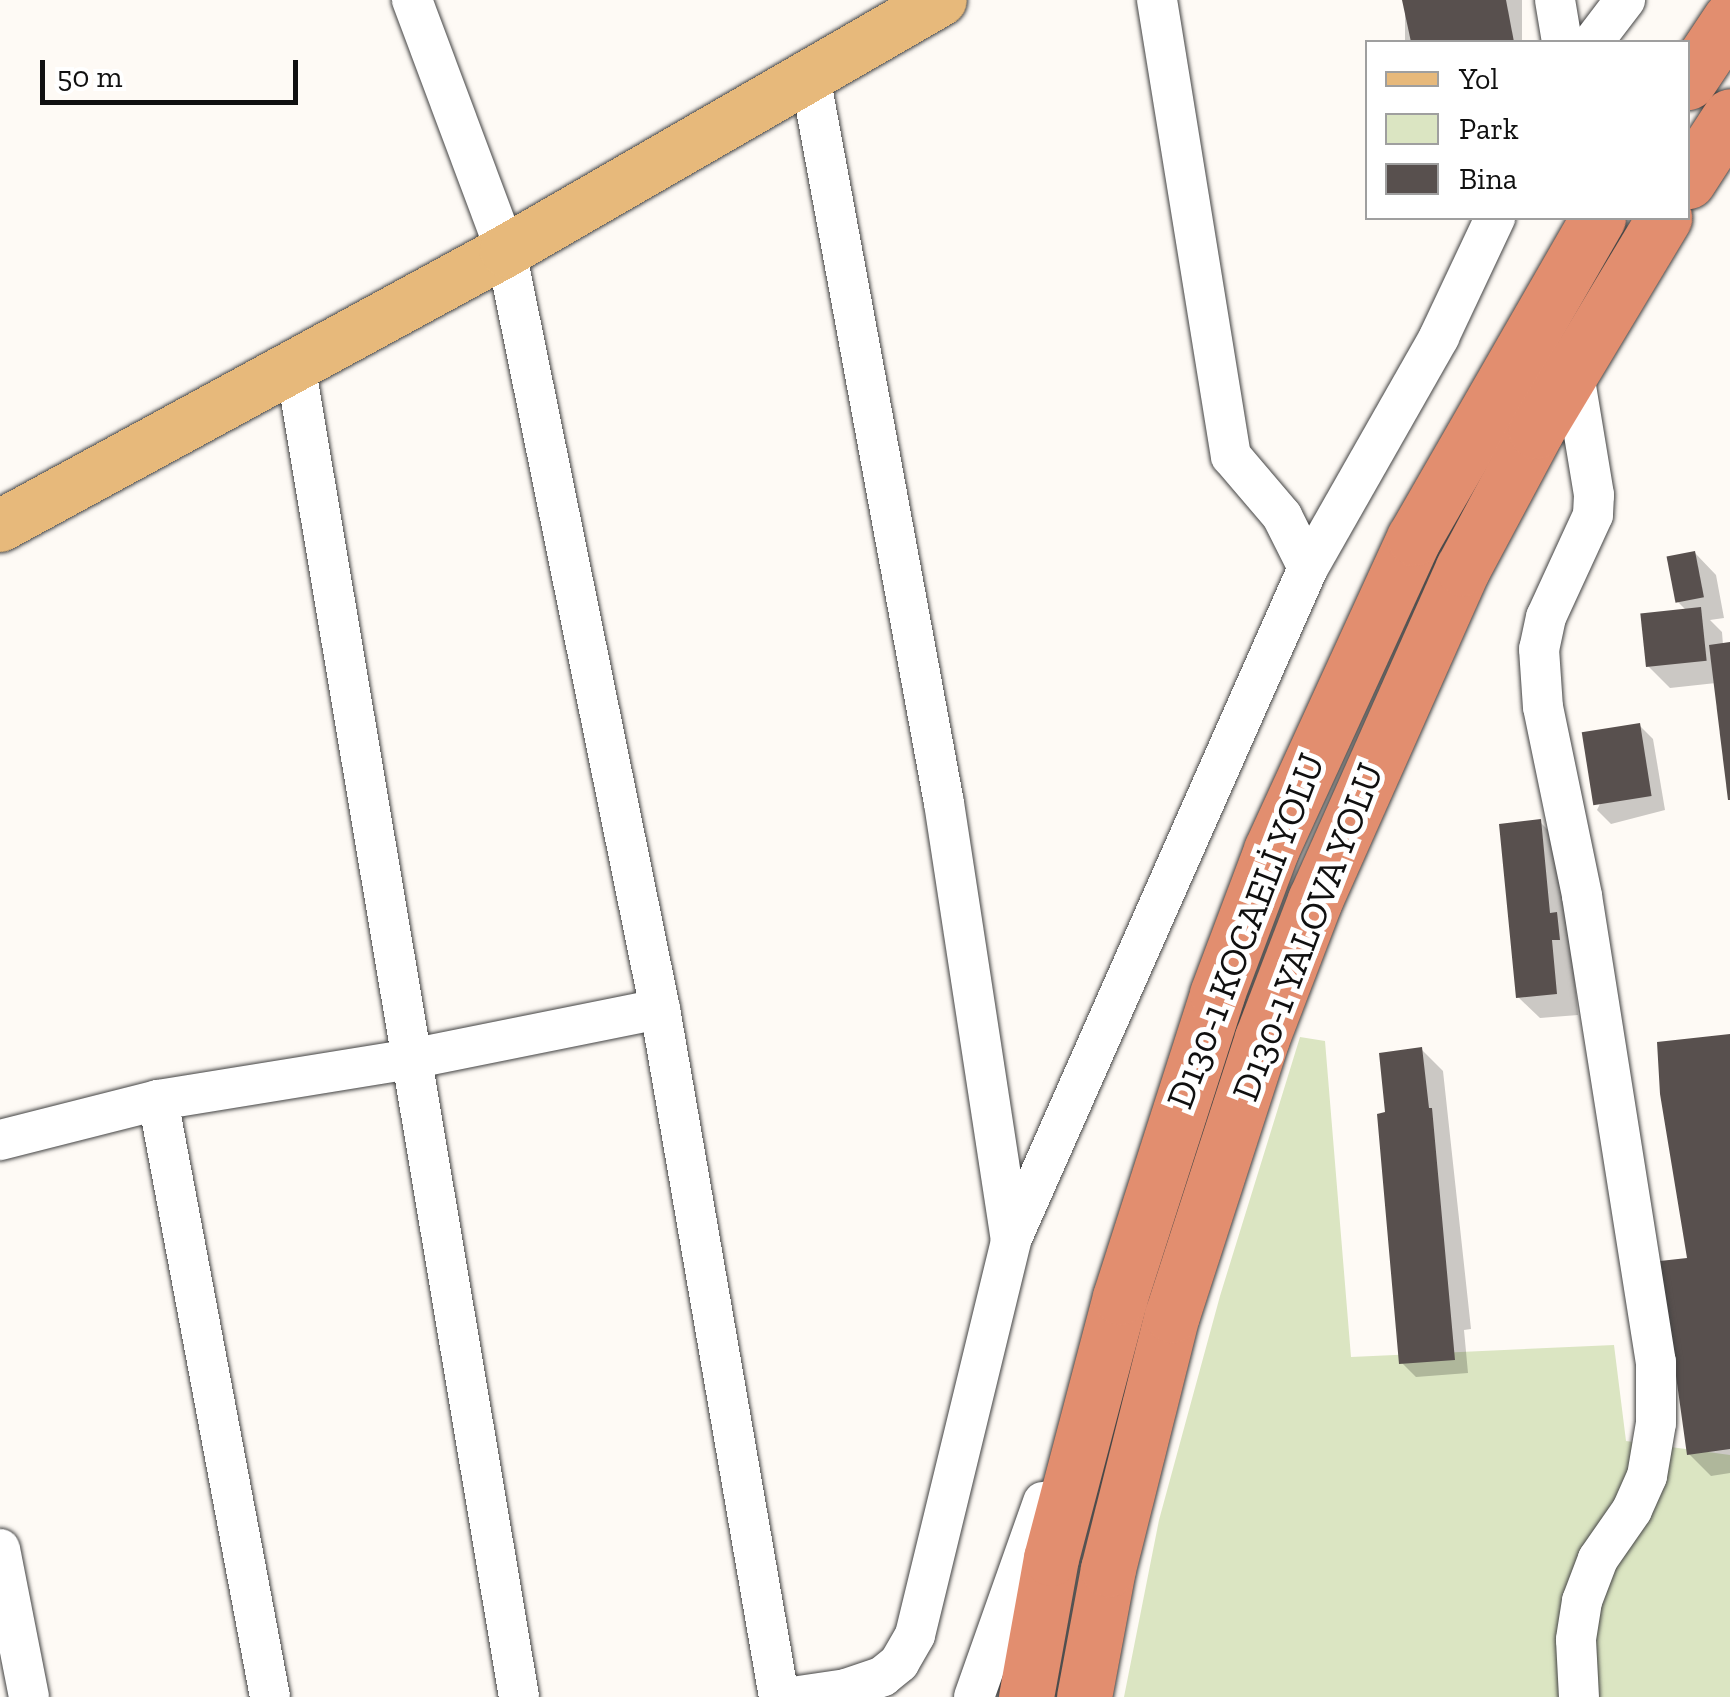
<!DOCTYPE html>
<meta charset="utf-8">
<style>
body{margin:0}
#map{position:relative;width:1730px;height:1697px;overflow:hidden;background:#fefaf5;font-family:"Zilla Slab",serif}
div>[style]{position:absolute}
.green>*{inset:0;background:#dbe5c2}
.shadow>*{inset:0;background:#0003;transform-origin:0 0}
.building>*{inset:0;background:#58504e;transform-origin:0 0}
.roads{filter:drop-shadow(0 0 2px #434343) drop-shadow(0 0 2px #434343)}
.minor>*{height:40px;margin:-20px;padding:0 20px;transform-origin:20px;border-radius:20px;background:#fff}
.major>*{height:52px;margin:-26px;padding:0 26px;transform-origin:26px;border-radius:26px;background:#e7b97b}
.highway>*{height:55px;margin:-27.5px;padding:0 27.5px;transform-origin:27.5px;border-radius:27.5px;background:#e28e6f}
span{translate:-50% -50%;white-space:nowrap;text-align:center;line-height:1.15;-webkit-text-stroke:10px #fff;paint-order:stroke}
.street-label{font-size:38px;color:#101010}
.legend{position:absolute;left:1365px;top:40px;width:325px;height:180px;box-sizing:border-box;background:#fff;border:2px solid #9f9f9f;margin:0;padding:12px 18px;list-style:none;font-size:30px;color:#101010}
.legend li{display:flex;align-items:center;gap:20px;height:50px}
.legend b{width:50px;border:2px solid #9f9f9f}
.scale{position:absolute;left:40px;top:60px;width:258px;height:45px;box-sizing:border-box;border:5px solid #101010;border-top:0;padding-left:12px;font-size:30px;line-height:35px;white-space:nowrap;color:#101010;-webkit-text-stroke:8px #fff;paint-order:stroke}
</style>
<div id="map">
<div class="green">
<i style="clip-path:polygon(1300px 1037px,1325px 1041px,1351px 1357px,1614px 1345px,1626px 1441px,1730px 1455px,1730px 1697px,1124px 1697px,1159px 1520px,1220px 1296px)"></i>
</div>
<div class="shadow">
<i style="left:1405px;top:0;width:117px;height:43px"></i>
<i style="clip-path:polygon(1695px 553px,1716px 575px,1724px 618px,1710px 620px,1722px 632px,1723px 645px,1730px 645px,1730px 800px,1716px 683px,1670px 688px,1648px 666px,1687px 611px,1676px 600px)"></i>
<i style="clip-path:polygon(1639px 725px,1653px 739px,1665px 810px,1611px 824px,1597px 810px)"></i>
<i style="clip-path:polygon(1540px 822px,1562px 844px,1578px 1015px,1540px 1018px,1518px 997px)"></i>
<i style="clip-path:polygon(1730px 1037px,1730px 1473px,1711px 1476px,1689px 1454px)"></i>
<i style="clip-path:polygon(1422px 1050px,1443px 1071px,1471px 1329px,1464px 1330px,1468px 1373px,1416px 1377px,1402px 1363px,1387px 1115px)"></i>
</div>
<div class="building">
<i style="clip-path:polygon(1402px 0,1506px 0,1514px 42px,1411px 42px)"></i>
<i style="left:1695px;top:551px;width:47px;height:29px;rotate:79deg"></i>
<i style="left:1701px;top:607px;width:54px;height:61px;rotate:84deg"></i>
<i style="clip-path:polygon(1730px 642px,1730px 800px,1728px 800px,1709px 645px)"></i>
<i style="left:1640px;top:723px;width:74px;height:59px;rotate:81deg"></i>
<i style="clip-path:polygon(1541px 819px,1550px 913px,1557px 912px,1560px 940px,1552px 940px,1557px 994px,1516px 998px,1499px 824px)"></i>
<i style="clip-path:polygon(1730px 1034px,1730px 1449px,1687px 1455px,1660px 1261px,1687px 1258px,1660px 1094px,1657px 1042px)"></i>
<i style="clip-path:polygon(1422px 1047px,1429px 1108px,1432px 1108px,1455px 1360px,1399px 1364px,1377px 1114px,1385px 1112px,1379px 1053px)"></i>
</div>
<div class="roads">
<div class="minor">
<i style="left:412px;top:0;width:268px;rotate:69.5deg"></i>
<i style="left:506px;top:251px;width:773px;rotate:78.52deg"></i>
<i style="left:660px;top:1009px;width:698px;rotate:80.19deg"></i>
<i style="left:1157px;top:0;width:462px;rotate:80.8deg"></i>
<i style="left:1231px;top:456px;width:79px;rotate:49.6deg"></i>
<i style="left:1282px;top:516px;width:58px;rotate:63.4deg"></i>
<i style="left:1555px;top:0;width:43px;rotate:80.5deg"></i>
<i style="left:1593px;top:42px;width:53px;rotate:-52.7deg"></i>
<i style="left:810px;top:76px;width:739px;rotate:79.56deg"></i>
<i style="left:944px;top:803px;width:442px;rotate:81.3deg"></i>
<i style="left:295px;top:364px;width:1352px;rotate:80.46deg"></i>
<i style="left:1573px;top:368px;width:129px;rotate:80.6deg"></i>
<i style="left:1594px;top:495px;width:20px;rotate:93deg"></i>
<i style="left:1593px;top:515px;width:112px;rotate:114.7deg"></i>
<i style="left:1546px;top:617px;width:33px;rotate:102deg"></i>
<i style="left:1539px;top:649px;width:58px;rotate:86.1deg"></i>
<i style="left:1543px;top:707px;width:193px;rotate:78.3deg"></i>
<i style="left:1582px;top:896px;width:472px;rotate:81deg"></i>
<i style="left:1656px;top:1362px;width:61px;rotate:90deg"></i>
<i style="left:1656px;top:1423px;width:54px;rotate:99.6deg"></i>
<i style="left:1647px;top:1476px;width:37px;rotate:114deg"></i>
<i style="left:1632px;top:1510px;width:60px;rotate:124.8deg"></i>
<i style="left:1598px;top:1559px;width:45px;rotate:110.9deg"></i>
<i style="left:1582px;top:1601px;width:39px;rotate:99deg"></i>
<i style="left:1576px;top:1640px;width:57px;rotate:87deg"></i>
<i style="left:158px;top:1100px;width:607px;rotate:79.37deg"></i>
<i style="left:0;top:1140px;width:163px;rotate:-14.2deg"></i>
<i style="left:158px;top:1100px;width:256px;rotate:-9.2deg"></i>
<i style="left:411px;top:1059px;width:254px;rotate:-11.4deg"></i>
<i style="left:0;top:1549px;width:151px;rotate:78.9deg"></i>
<i style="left:792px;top:1697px;width:55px;rotate:-8.4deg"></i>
<i style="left:846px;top:1689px;width:39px;rotate:-19deg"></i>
<i style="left:883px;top:1676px;width:21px;rotate:-39deg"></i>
<i style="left:899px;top:1663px;width:32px;rotate:-60deg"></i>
<i style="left:915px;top:1635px;width:406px;rotate:-76.3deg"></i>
<i style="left:1011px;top:1240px;width:735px;rotate:-66.16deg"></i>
<i style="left:1308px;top:568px;width:266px;rotate:-60.4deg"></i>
<i style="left:1439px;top:337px;width:132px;rotate:-64.8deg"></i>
<i style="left:974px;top:1697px;width:207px;rotate:-70.5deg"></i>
</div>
<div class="major">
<i style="left:0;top:526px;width:576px;rotate:-28.52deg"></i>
<i style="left:506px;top:251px;width:502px;rotate:-29.99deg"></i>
</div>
<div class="highway">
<i style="left:1688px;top:82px;width:76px;rotate:-56.3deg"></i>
<i style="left:1688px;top:181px;width:77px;rotate:-57.1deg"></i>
<i style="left:1026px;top:1697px;width:141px;rotate:-79.8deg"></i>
<i style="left:1051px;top:1558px;width:270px;rotate:-75.2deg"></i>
<i style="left:1120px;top:1297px;width:318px;rotate:-72.2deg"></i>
<i style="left:1217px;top:994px;width:154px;rotate:-69.4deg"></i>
<i style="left:1271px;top:850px;width:343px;rotate:-65.4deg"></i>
<i style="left:1414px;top:538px;width:369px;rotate:-60.1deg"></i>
<i style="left:1084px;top:1697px;width:130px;rotate:-79.4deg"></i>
<i style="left:1108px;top:1569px;width:262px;rotate:-75.9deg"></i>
<i style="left:1172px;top:1315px;width:291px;rotate:-72deg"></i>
<i style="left:1262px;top:1038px;width:148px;rotate:-69deg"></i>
<i style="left:1315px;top:900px;width:363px;rotate:-66deg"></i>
<i style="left:1463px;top:568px;width:155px;rotate:-61.9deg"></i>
<i style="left:1536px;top:431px;width:249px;rotate:-59deg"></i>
</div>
</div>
<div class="street-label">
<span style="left:1246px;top:931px;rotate:-69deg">D130-1 KOCAELİ YOLU</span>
<span style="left:1308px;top:932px;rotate:-69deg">D130-1 YALOVA YOLU</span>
</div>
<ul class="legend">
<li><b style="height:12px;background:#e7b97b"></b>Yol</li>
<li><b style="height:28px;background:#dbe5c2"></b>Park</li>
<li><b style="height:28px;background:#58504e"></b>Bina</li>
</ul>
<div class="scale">50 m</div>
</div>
